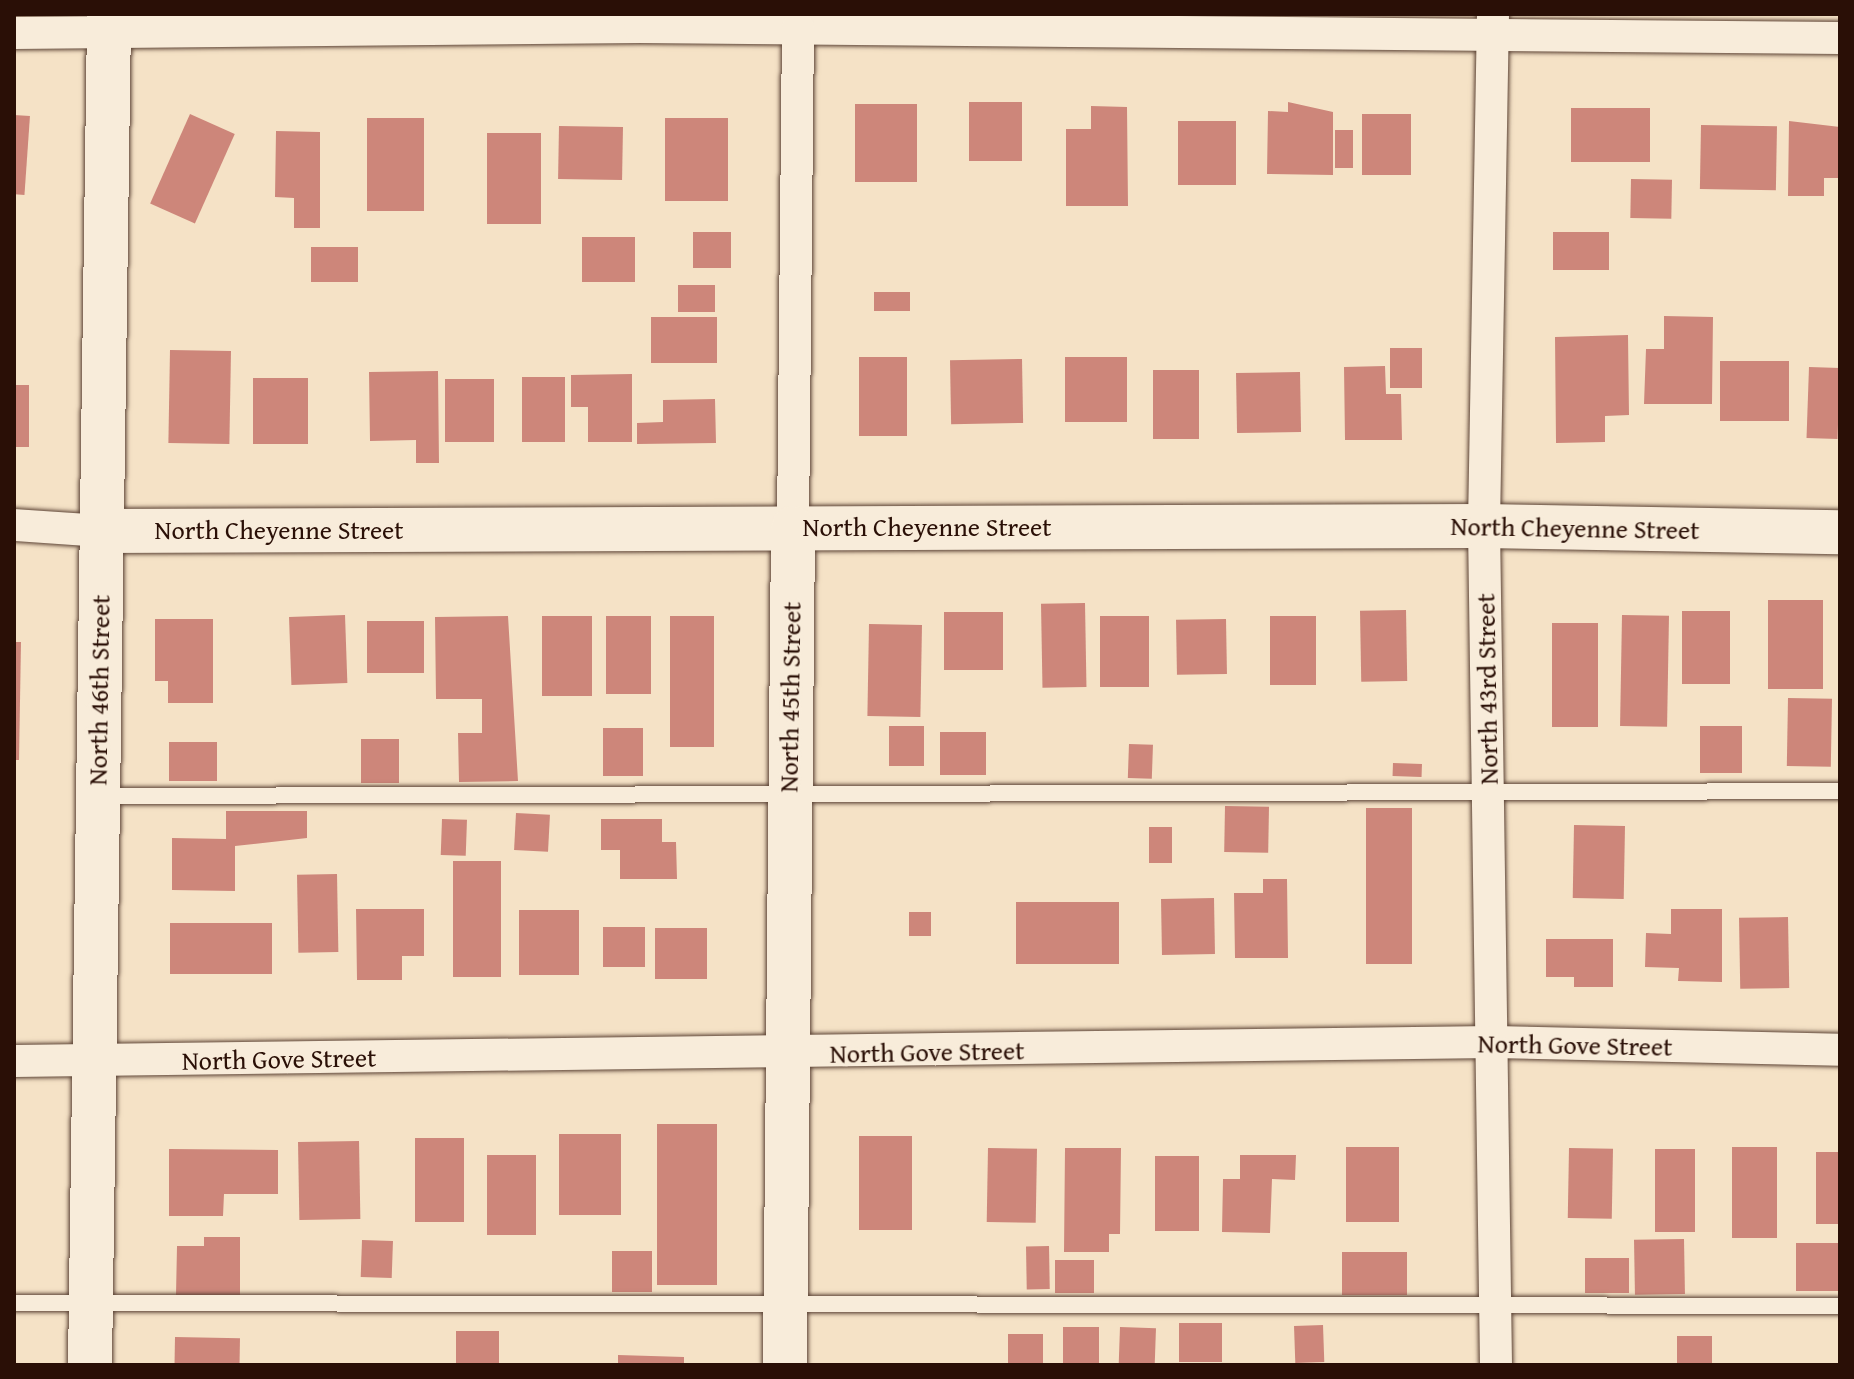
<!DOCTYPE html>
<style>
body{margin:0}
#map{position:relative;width:1854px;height:1379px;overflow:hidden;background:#f5e2c6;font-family:"Gentium Book Plus",serif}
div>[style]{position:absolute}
.building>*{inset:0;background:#cd867a;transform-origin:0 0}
.roads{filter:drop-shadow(0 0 2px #5d4436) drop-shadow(0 0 2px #5d4436)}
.lane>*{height:16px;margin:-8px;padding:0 8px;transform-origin:8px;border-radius:8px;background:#f8ecda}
.street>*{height:32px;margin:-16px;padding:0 16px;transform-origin:16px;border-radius:16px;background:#f8ecda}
.secondary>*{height:44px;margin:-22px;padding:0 22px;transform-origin:22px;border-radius:22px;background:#f8ecda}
span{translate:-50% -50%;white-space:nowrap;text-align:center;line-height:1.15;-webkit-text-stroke:6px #f8ecda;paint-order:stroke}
.street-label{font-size:26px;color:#2a0f06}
.frame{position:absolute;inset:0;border:16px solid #2a0f06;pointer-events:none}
</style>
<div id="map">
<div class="building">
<i style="left:969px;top:102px;width:53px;height:59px"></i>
<i style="clip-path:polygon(1288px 102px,1333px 112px,1333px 175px,1267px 174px,1268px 111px,1288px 112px)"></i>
<i style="left:917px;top:104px;width:78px;height:62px;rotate:90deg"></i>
<i style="clip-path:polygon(1091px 106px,1127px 107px,1128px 206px,1066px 206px,1066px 129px,1091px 129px)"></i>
<i style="left:1571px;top:108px;width:79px;height:54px"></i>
<i style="left:190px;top:114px;width:49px;height:98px;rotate:24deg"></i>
<i style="left:1362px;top:114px;width:49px;height:61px"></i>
<i style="left:14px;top:115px;width:16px;height:79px;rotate:4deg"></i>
<i style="left:367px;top:118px;width:57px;height:93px"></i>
<i style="left:665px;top:118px;width:63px;height:83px"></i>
<i style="left:1178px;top:121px;width:58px;height:64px"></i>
<i style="clip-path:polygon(1789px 121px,1840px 127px,1840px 178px,1824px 178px,1824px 196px,1788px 196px)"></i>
<i style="left:1701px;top:125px;width:76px;height:64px;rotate:1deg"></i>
<i style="left:559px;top:126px;width:64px;height:53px;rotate:1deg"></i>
<i style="left:1335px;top:130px;width:18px;height:38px"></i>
<i style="clip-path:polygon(276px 131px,320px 132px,320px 228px,294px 228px,294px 198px,275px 197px)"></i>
<i style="left:487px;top:133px;width:54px;height:91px"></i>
<i style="left:1631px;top:179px;width:41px;height:39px;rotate:1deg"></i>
<i style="left:693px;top:232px;width:38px;height:36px"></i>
<i style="left:1553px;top:232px;width:56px;height:38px"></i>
<i style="left:582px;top:237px;width:53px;height:45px"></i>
<i style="left:311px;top:247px;width:47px;height:35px"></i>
<i style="left:678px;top:285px;width:37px;height:27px"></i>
<i style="left:874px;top:292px;width:36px;height:19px"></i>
<i style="clip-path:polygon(1664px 316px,1713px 317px,1712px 404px,1644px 404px,1646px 349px,1664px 349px)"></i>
<i style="left:717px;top:317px;width:46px;height:66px;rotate:90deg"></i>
<i style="clip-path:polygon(1628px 335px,1629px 415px,1605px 416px,1605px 442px,1556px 443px,1555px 337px)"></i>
<i style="left:1390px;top:348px;width:32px;height:40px"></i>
<i style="left:170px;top:350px;width:61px;height:93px;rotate:1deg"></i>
<i style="left:859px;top:357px;width:48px;height:79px"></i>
<i style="left:1065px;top:357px;width:62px;height:65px"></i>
<i style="left:1022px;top:359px;width:64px;height:72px;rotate:89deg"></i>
<i style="left:1720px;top:361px;width:69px;height:60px"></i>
<i style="clip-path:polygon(1385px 366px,1386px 394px,1401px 394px,1402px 440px,1345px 440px,1344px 367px)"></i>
<i style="left:1809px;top:367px;width:31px;height:71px;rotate:2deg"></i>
<i style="left:1153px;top:370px;width:46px;height:69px"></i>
<i style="clip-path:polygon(438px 371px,439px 463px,416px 463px,416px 440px,370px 441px,369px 372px)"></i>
<i style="left:1300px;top:372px;width:60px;height:64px;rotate:89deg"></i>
<i style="clip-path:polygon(632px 374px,632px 442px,588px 442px,588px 407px,571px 407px,571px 375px)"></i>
<i style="left:522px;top:377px;width:43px;height:65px"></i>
<i style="left:253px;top:378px;width:55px;height:66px"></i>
<i style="left:445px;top:379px;width:49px;height:63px"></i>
<i style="left:14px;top:385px;width:15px;height:62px"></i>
<i style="clip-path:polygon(715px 399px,716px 443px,637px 444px,637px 423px,663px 422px,663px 400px)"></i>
<i style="left:1768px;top:600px;width:55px;height:89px"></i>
<i style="left:1085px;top:603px;width:84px;height:44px;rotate:89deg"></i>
<i style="left:1406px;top:610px;width:71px;height:46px;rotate:89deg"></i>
<i style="left:1682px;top:611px;width:48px;height:73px"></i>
<i style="left:944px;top:612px;width:59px;height:58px"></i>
<i style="left:345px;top:615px;width:68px;height:56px;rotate:88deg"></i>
<i style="left:1622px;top:615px;width:47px;height:111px;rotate:1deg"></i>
<i style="clip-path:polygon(508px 616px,518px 781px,459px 782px,458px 733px,482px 733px,482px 699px,436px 699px,435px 617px)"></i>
<i style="left:542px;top:616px;width:50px;height:80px"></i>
<i style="left:606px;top:616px;width:45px;height:78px"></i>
<i style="left:670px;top:616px;width:44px;height:131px"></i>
<i style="left:1100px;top:616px;width:49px;height:71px"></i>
<i style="left:1270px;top:616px;width:46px;height:69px"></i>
<i style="clip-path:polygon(155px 619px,213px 619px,213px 703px,168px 703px,168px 681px,155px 681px)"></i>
<i style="left:1226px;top:619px;width:55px;height:50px;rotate:89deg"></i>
<i style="left:367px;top:621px;width:57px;height:52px"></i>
<i style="left:1552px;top:623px;width:46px;height:104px"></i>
<i style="left:869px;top:624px;width:53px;height:92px;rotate:1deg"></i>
<i style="clip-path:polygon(14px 642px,21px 642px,19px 760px,14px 760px)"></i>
<i style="left:1788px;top:698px;width:44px;height:68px;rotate:1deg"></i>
<i style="left:889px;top:726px;width:35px;height:40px"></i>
<i style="left:1700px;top:726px;width:42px;height:47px"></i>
<i style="left:603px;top:728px;width:40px;height:48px"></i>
<i style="left:940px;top:732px;width:46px;height:43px"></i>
<i style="left:361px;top:739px;width:38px;height:44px"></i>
<i style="left:169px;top:742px;width:48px;height:39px"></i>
<i style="left:1129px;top:744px;width:24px;height:34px;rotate:2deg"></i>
<i style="left:1393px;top:763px;width:29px;height:13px;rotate:2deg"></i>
<i style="left:1225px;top:806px;width:44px;height:46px;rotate:1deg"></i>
<i style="left:1366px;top:808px;width:46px;height:156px"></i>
<i style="clip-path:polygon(226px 811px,307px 811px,307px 838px,235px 846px,235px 891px,172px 890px,172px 838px,226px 839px)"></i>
<i style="left:516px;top:813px;width:34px;height:37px;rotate:3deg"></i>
<i style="left:442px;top:819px;width:25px;height:36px;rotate:2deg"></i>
<i style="clip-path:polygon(601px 819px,662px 819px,662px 842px,676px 842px,677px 879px,620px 879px,620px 850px,601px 850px)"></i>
<i style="left:1574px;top:825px;width:51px;height:73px;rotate:1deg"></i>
<i style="left:1149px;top:827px;width:23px;height:36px"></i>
<i style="left:453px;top:861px;width:48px;height:116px"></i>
<i style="left:337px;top:874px;width:78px;height:40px;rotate:89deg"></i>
<i style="clip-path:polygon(1263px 879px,1287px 879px,1288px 958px,1235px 958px,1234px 893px,1263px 893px)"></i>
<i style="left:1214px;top:898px;width:56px;height:53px;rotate:89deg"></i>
<i style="left:1119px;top:902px;width:62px;height:103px;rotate:90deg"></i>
<i style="clip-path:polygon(356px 909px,424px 909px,424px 956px,402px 956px,402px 980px,357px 980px)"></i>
<i style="clip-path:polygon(1671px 909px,1722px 909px,1722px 982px,1678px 981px,1679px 968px,1645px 967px,1646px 933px,1671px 934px)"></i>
<i style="left:519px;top:910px;width:60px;height:65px"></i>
<i style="left:909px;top:912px;width:22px;height:24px"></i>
<i style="left:1788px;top:917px;width:71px;height:49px;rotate:89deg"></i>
<i style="left:170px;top:923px;width:102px;height:51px"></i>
<i style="left:603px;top:927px;width:42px;height:40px"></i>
<i style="left:655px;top:928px;width:52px;height:51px"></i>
<i style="clip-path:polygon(1546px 939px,1613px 939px,1613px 987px,1574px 987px,1574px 977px,1546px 977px)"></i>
<i style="left:657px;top:1124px;width:60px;height:161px"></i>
<i style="left:559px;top:1134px;width:62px;height:81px"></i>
<i style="left:859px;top:1136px;width:53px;height:94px"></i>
<i style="left:415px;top:1138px;width:49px;height:84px"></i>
<i style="left:359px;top:1141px;width:78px;height:61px;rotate:89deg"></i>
<i style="left:1346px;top:1147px;width:53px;height:75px"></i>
<i style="left:1732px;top:1147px;width:45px;height:91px"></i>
<i style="left:988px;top:1148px;width:49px;height:74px;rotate:1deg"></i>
<i style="clip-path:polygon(1065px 1148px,1121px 1148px,1120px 1234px,1109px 1234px,1109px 1252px,1064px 1252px)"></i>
<i style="left:1569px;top:1148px;width:44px;height:70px;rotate:1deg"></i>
<i style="clip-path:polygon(169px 1149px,278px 1150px,278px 1194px,224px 1194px,223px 1216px,169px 1216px)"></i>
<i style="left:1655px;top:1149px;width:40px;height:83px"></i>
<i style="left:1816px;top:1152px;width:24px;height:72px"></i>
<i style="left:487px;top:1155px;width:49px;height:80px"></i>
<i style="clip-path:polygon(1240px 1155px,1296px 1155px,1295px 1180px,1272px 1179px,1270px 1233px,1222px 1232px,1223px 1179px,1240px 1179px)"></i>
<i style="left:1155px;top:1156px;width:44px;height:75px"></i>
<i style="clip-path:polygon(204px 1237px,240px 1237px,240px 1295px,176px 1295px,177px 1246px,204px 1246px)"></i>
<i style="left:1684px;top:1239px;width:55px;height:50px;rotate:89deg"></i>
<i style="left:362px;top:1240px;width:31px;height:37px;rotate:2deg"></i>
<i style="left:1796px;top:1243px;width:42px;height:48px"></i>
<i style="left:1049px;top:1246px;width:43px;height:23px;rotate:89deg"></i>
<i style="left:612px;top:1251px;width:40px;height:41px"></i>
<i style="left:1342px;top:1252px;width:65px;height:43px"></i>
<i style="left:1585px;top:1258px;width:44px;height:35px"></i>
<i style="left:1055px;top:1260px;width:39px;height:33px"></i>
<i style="left:1179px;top:1323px;width:43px;height:39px"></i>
<i style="left:1323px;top:1325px;width:37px;height:29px;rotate:88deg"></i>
<i style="left:1063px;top:1327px;width:36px;height:38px"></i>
<i style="left:1120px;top:1327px;width:36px;height:38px;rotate:2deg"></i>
<i style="left:499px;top:1331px;width:34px;height:43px;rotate:90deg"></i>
<i style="left:1008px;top:1334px;width:35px;height:31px"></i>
<i style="left:1677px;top:1336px;width:35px;height:29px"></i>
<i style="left:175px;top:1337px;width:65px;height:28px;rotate:1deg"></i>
<i style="clip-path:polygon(618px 1355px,684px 1357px,684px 1365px,618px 1365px)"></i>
</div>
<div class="roads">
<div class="lane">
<i style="left:99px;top:796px;width:1741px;rotate:-0.16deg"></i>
<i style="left:14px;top:1303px;width:1826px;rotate:0.09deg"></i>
</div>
<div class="street">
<i style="left:1493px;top:14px;width:512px;rotate:91.01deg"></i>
<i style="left:1484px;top:526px;width:839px;rotate:89.18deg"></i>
<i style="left:14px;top:33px;width:626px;rotate:-0.55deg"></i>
<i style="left:640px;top:27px;width:1200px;rotate:0.53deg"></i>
<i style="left:14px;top:525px;width:87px;rotate:3.9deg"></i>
<i style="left:793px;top:528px;width:500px;rotate:-89.43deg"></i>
<i style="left:14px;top:1061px;width:1480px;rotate:-0.74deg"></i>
<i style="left:1494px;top:1042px;width:346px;rotate:1.3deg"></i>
</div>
<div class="secondary">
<i style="left:101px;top:531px;width:1383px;rotate:-0.21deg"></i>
<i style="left:1484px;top:526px;width:356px;rotate:1deg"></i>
<i style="left:90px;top:1365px;width:1351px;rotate:-89.19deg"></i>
<i style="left:785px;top:1365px;width:837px;rotate:-89.45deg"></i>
</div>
</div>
<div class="street-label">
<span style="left:927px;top:527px">North Cheyenne Street</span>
<span style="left:1575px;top:528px;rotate:1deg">North Cheyenne Street</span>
<span style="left:279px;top:530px">North Cheyenne Street</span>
<span style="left:1487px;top:689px;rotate:-91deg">North 43rd Street</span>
<span style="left:99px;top:690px;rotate:-89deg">North 46th Street</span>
<span style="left:790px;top:697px;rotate:-89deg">North 45th Street</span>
<span style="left:1575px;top:1045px;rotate:1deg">North Gove Street</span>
<span style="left:927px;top:1052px;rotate:-1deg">North Gove Street</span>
<span style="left:279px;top:1059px;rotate:-1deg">North Gove Street</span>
</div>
<div class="frame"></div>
</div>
